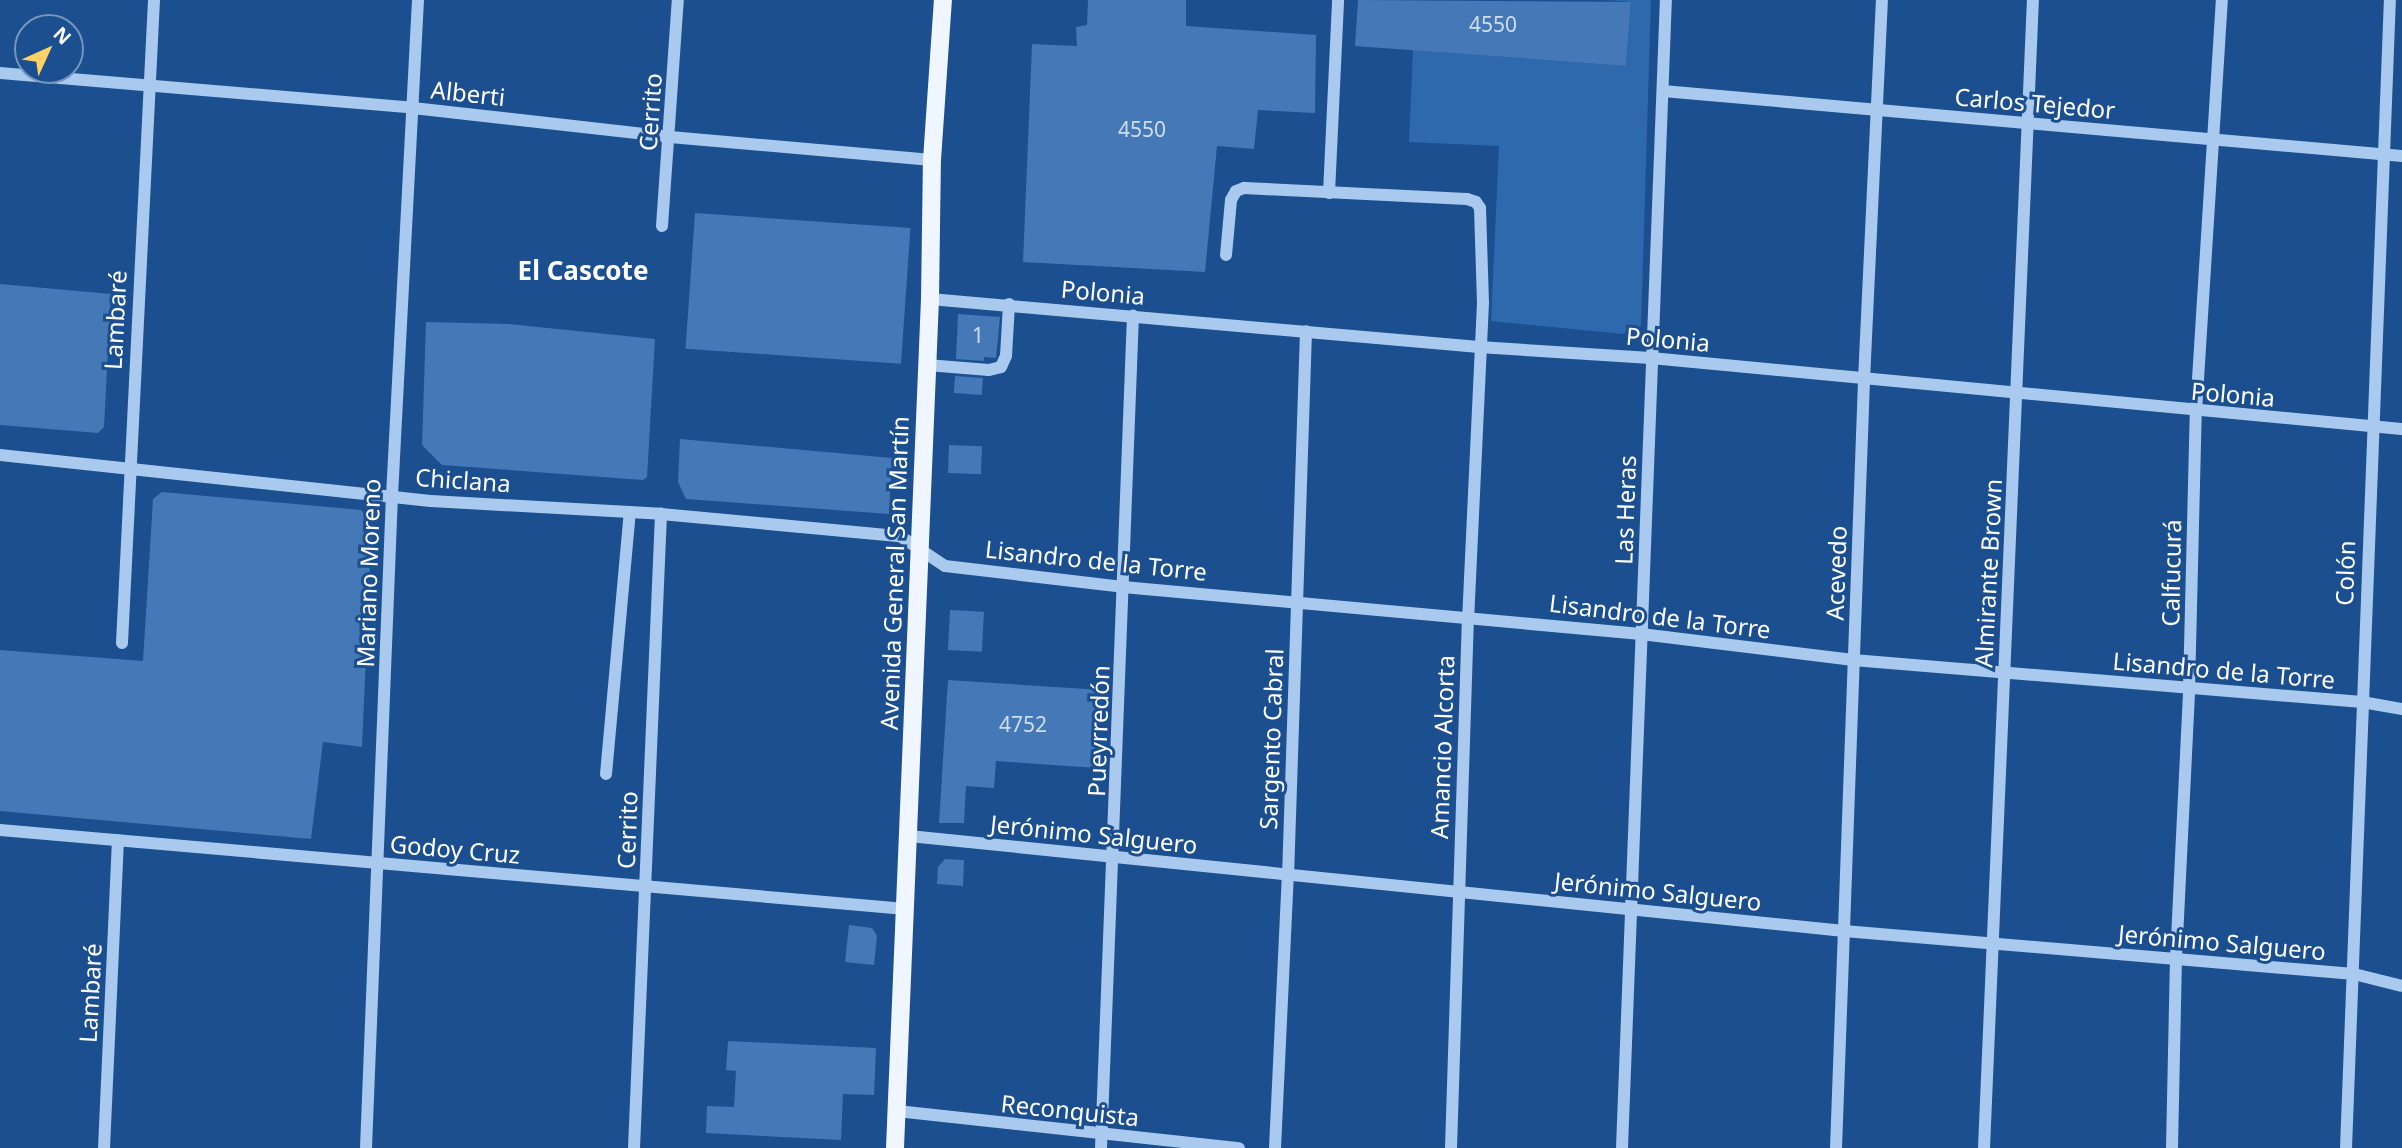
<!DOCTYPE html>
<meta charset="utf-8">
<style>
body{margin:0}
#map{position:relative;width:2402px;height:1148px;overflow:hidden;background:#1b4f8f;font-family:"Noto Sans",sans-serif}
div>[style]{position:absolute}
.green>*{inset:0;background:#2e69ad}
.building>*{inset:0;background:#4478b7;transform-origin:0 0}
.minor>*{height:12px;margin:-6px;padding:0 6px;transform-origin:6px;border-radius:6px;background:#a9c9ee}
.major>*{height:18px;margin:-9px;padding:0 9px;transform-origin:9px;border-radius:9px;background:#f0f6ff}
span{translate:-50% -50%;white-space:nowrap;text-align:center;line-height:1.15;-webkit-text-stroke:6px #1b4f8f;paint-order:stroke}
.number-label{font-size:21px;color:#d0dded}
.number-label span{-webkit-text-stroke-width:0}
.street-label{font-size:24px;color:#fff}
.neighbourhood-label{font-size:26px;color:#fff;font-weight:700}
.north{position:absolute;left:14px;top:14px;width:70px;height:70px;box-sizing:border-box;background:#1b4f8f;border:2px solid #7695bc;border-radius:50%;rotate:45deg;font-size:19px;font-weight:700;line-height:28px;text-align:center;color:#fff}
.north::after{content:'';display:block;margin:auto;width:24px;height:32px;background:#ffd166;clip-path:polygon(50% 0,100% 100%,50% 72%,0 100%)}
</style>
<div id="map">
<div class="green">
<i style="clip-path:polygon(1607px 0,1651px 0,1641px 326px,1623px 334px,1491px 321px,1499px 146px,1409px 142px,1413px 50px,1626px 66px,1631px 2px)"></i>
</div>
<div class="building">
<i style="clip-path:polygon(1088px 0,1186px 0,1186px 26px,1316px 35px,1315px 113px,1258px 110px,1254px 149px,1217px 146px,1205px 272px,1023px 262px,1032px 44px,1077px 46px,1076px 27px,1087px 25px)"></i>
<i style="clip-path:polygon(1358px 0,1631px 2px,1626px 66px,1355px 46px)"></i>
<i style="left:695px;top:213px;width:216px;height:136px;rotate:4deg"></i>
<i style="clip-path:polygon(0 284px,111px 294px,104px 427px,98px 433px,0 425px)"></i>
<i style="clip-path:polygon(958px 314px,1000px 317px,996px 358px,984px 357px,984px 361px,956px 359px)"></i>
<i style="clip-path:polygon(426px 322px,509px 324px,655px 339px,647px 477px,643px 480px,442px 465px,422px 445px)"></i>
<i style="left:955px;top:376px;width:28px;height:17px;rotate:4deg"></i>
<i style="clip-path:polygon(680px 439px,892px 458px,889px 514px,686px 499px,678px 482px)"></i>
<i style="left:949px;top:445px;width:33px;height:28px;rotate:2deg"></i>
<i style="clip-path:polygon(162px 492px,361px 510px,372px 522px,362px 747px,323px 742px,311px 839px,0 811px,0 650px,143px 661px,153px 499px)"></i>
<i style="left:950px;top:610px;width:34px;height:40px;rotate:3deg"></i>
<i style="clip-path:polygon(948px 680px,1102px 690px,1097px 768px,996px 761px,994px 788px,966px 786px,964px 823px,939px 823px)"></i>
<i style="clip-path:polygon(945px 859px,964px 860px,963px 886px,937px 884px,938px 867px)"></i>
<i style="clip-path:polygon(849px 925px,872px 928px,877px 936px,874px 965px,845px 962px)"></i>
<i style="clip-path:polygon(728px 1041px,876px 1048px,874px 1095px,843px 1094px,841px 1140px,706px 1133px,707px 1106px,734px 1107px,736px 1071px,726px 1070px)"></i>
</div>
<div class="minor">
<i style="left:0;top:73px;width:414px;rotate:4.8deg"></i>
<i style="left:413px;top:108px;width:259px;rotate:6.4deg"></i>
<i style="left:670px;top:137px;width:263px;rotate:5deg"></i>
<i style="left:1663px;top:91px;width:742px;rotate:5.03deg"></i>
<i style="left:1329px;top:193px;width:193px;rotate:-87.3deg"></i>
<i style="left:662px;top:226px;width:227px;rotate:-86deg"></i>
<i style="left:1226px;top:255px;width:55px;rotate:-84.8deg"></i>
<i style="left:1231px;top:200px;width:10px;rotate:-61deg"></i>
<i style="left:1236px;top:191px;width:9px;rotate:-21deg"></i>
<i style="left:1244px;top:188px;width:223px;rotate:2.8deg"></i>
<i style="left:1467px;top:199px;width:9px;rotate:18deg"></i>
<i style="left:1476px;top:202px;width:7px;rotate:56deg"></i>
<i style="left:1480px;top:208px;width:95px;rotate:88.2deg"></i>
<i style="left:1483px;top:303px;width:313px;rotate:92.7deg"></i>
<i style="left:1468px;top:616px;width:532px;rotate:91.83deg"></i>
<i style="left:930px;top:299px;width:551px;rotate:5deg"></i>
<i style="left:1479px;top:347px;width:172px;rotate:3.7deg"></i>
<i style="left:1651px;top:358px;width:754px;rotate:5.4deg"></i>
<i style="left:927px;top:365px;width:62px;rotate:4.6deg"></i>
<i style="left:989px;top:370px;width:12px;rotate:-14deg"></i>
<i style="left:1001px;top:367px;width:12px;rotate:-66deg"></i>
<i style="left:1006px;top:356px;width:52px;rotate:-86.7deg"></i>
<i style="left:0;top:455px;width:433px;rotate:6.1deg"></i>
<i style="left:431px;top:501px;width:230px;rotate:3.2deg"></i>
<i style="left:661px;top:514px;width:240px;rotate:5.3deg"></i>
<i style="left:900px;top:536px;width:54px;rotate:33.7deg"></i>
<i style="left:945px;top:566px;width:179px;rotate:6.7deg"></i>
<i style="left:1123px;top:587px;width:520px;rotate:5.18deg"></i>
<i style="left:1641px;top:634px;width:214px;rotate:7deg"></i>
<i style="left:1853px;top:660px;width:511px;rotate:4.72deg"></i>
<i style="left:2362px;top:702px;width:41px;rotate:9.9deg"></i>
<i style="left:122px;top:643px;width:644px;rotate:-87.15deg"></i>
<i style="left:606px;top:774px;width:263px;rotate:-84.8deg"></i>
<i style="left:0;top:830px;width:909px;rotate:4.98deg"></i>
<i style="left:909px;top:836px;width:940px;rotate:5.8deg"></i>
<i style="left:1844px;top:931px;width:512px;rotate:4.82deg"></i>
<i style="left:2354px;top:974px;width:49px;rotate:14deg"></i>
<i style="left:897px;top:1111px;width:344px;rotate:6.2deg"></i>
<i style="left:104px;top:1148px;width:308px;rotate:-87.4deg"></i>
<i style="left:366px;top:1148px;width:653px;rotate:-87.72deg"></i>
<i style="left:392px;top:496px;width:497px;rotate:-87deg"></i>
<i style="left:634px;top:1148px;width:635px;rotate:-87.56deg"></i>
<i style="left:1101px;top:1148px;width:833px;rotate:-87.8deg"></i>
<i style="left:1275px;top:1148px;width:271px;rotate:-87.3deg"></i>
<i style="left:1288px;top:877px;width:546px;rotate:-88.11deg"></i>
<i style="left:1622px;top:1148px;width:1149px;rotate:-87.81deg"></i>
<i style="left:1836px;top:1148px;width:769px;rotate:-87.91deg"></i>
<i style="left:1864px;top:380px;width:380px;rotate:-87.3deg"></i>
<i style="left:1984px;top:1148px;width:1149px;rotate:-87.56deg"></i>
<i style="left:2172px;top:1148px;width:189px;rotate:-88.8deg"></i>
<i style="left:2176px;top:959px;width:270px;rotate:-87.2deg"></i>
<i style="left:2189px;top:689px;width:278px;rotate:-88.6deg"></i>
<i style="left:2196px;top:411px;width:412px;rotate:-86.4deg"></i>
<i style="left:2346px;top:1148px;width:1149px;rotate:-87.81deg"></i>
</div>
<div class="major">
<i style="left:895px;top:1148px;width:850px;rotate:-87.64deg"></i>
<i style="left:930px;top:299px;width:139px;rotate:-89.2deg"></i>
<i style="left:932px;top:160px;width:160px;rotate:-86.1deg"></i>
</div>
<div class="number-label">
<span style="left:1493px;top:24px">4550</span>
<span style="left:1142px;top:129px">4550</span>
<span style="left:978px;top:335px">1</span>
<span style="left:1023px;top:724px">4752</span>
</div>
<div class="street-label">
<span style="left:468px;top:93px;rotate:6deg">Alberti</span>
<span style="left:2035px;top:103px;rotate:5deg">Carlos Tejedor</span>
<span style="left:650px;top:112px;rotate:-86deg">Cerrito</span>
<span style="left:1103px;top:292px;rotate:5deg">Polonia</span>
<span style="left:115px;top:320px;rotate:-87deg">Lambaré</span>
<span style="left:1668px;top:339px;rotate:5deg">Polonia</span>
<span style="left:2233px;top:394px;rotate:5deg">Polonia</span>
<span style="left:463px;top:480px;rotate:4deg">Chiclana</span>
<span style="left:1625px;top:510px;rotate:-88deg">Las Heras</span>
<span style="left:1096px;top:560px;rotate:6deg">Lisandro de la Torre</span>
<span style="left:368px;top:573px;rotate:-88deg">Mariano Moreno</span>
<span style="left:894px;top:573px;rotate:-88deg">Avenida General San Martín</span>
<span style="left:1836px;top:573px;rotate:-88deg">Acevedo</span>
<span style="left:1988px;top:573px;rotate:-87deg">Almirante Brown</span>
<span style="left:2171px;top:573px;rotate:-89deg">Calfucurá</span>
<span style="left:2345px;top:573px;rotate:-88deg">Colón</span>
<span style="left:1660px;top:616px;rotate:7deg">Lisandro de la Torre</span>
<span style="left:2224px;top:670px;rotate:5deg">Lisandro de la Torre</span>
<span style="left:1098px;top:731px;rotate:-88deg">Pueyrredón</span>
<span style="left:1271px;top:739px;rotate:-88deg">Sargento Cabral</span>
<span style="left:1442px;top:747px;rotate:-88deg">Amancio Alcorta</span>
<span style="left:627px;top:830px;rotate:-88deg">Cerrito</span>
<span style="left:1094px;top:834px;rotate:6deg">Jerónimo Salguero</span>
<span style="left:455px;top:849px;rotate:5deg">Godoy Cruz</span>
<span style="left:1658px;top:891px;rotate:6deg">Jerónimo Salguero</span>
<span style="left:2222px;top:942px;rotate:5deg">Jerónimo Salguero</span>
<span style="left:90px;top:993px;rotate:-87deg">Lambaré</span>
<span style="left:1070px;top:1110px;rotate:6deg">Reconquista</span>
</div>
<div class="neighbourhood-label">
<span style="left:583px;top:271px">El Cascote</span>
</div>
<div class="north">N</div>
</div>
